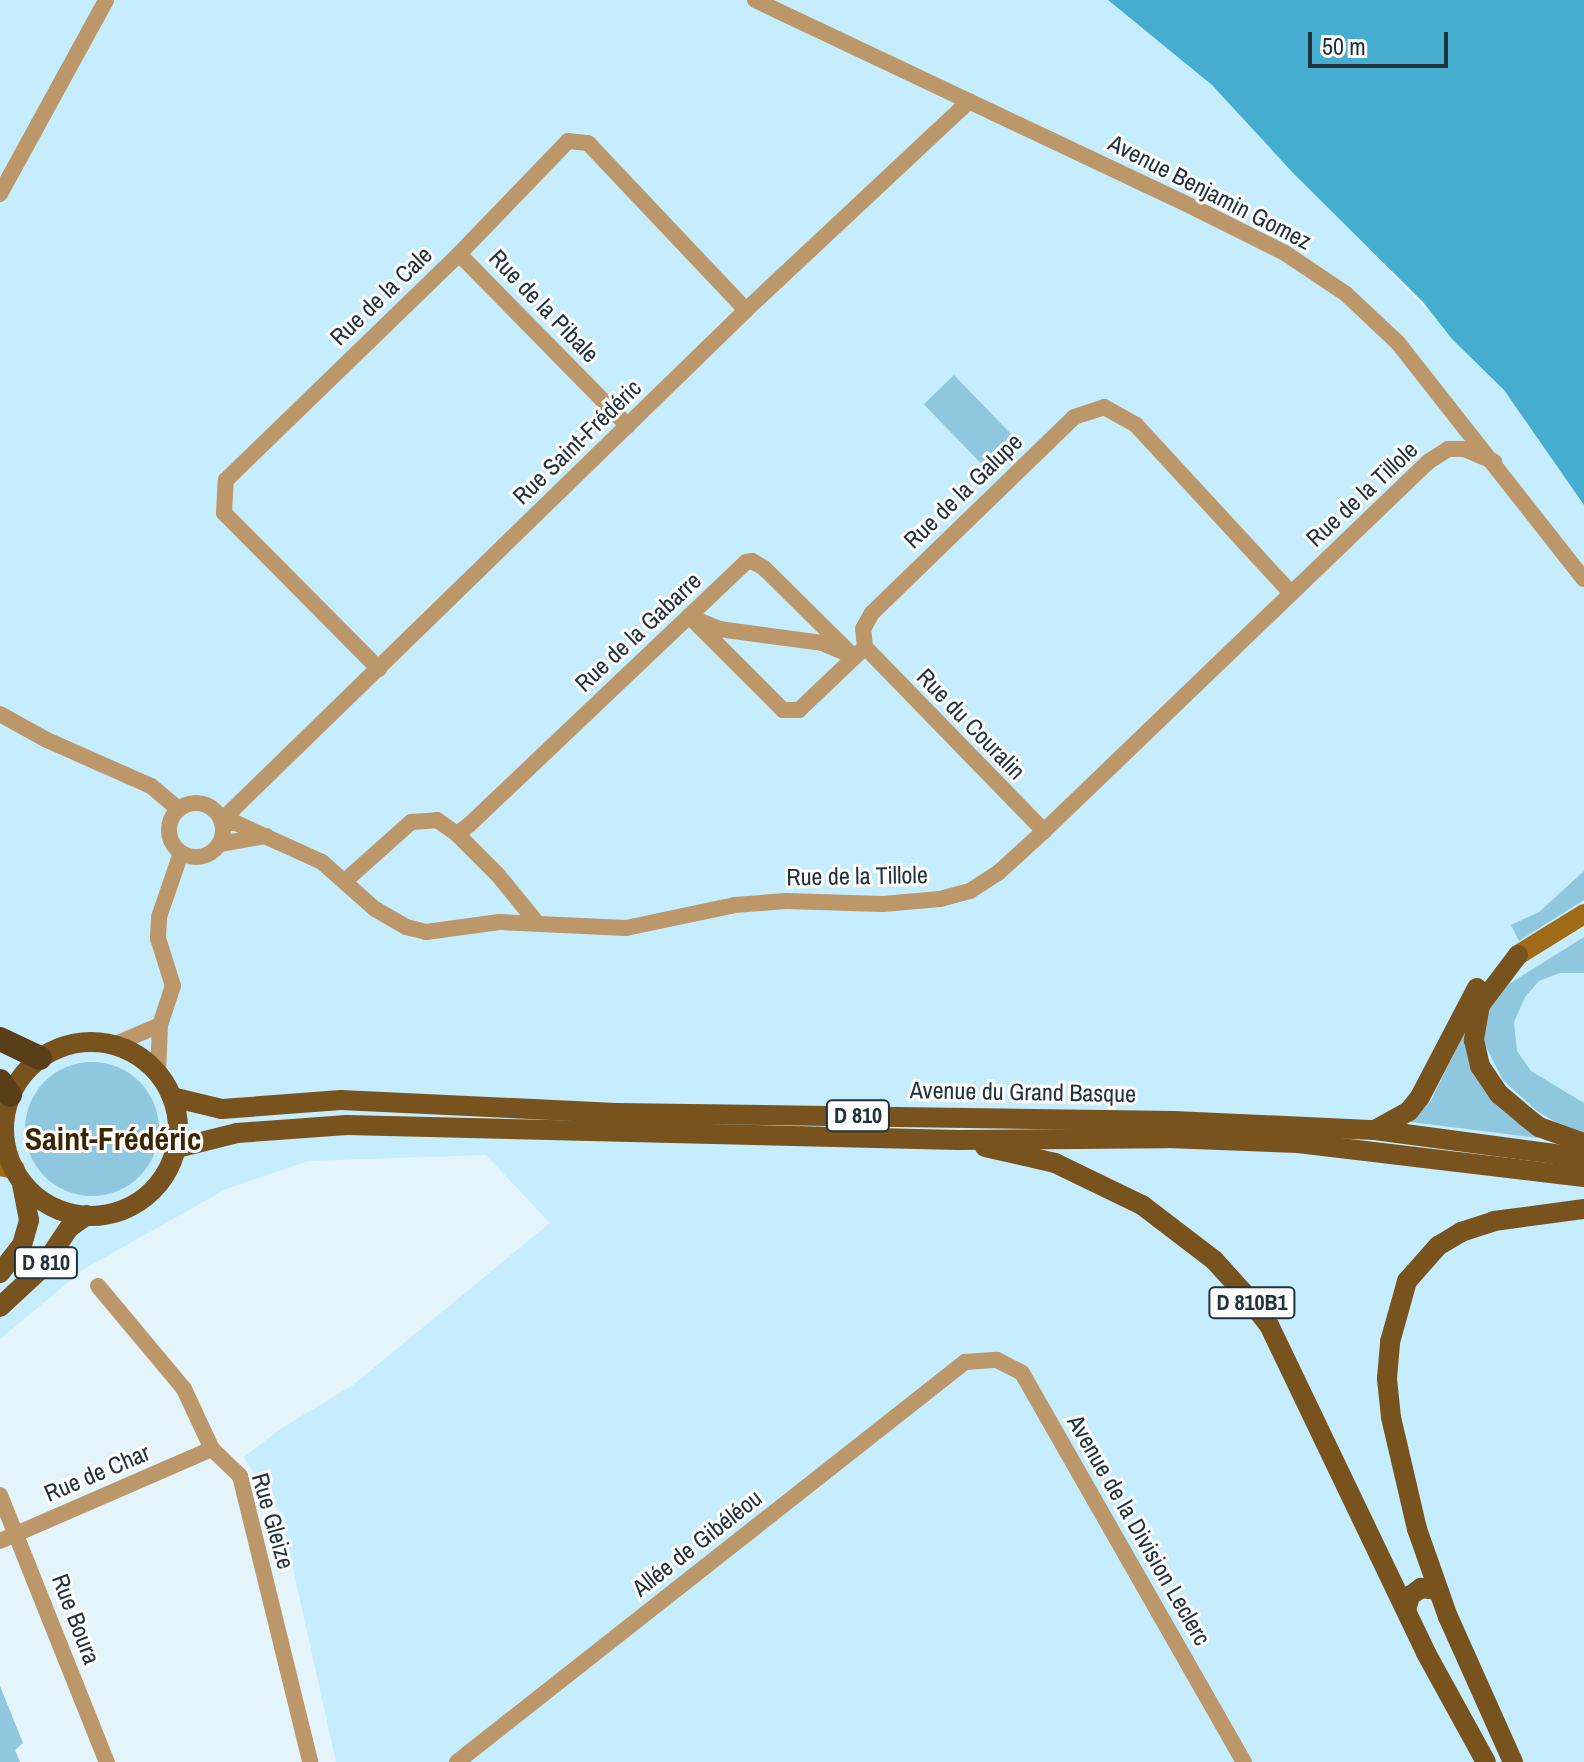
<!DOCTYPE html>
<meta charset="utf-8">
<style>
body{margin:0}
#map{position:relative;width:1584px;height:1762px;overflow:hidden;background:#e3f4fa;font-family:"Archivo Narrow",sans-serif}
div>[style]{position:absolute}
.built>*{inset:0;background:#c5edfe}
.green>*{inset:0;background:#8fc8de;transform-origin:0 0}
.round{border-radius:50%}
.water>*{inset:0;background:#45add0}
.street>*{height:16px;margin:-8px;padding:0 8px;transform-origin:8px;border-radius:8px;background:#bb976a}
.street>.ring{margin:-8px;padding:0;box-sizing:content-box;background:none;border:16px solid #bb976a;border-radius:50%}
.secondary>*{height:20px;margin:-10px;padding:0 10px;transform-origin:10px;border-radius:10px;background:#9f6b17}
.primary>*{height:20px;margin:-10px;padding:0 10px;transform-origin:10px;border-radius:10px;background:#78531d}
.primary>.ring{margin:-10px;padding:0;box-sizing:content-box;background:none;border:20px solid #78531d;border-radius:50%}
.highway>*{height:24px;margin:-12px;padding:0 12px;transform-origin:12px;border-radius:12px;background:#5a3e17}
span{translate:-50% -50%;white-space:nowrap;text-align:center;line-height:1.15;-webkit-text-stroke:6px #fdfdfd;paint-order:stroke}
.shield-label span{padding:2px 6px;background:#fdfdfd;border:2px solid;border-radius:6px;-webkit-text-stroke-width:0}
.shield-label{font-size:22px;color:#213239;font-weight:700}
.street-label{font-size:24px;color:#213239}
.district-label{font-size:32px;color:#3c2501;font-weight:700}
.scale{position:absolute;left:1308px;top:32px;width:140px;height:36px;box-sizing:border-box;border:4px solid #213239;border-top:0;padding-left:10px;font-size:24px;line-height:28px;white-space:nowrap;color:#213239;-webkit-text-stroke:6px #fdfdfd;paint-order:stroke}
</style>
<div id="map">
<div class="built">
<i style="clip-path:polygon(0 0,1108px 0,1212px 85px,1504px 390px,1584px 505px,1584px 1762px,336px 1762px,281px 1514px,244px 1457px,282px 1428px,353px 1385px,550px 1223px,486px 1155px,308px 1161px,226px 1189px,84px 1269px,0 1339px)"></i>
</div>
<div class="green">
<i style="left:954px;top:375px;width:86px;height:42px;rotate:46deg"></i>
<i style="clip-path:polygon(1584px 871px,1584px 900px,1519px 941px,1511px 925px,1539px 912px)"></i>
<i style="clip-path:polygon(1584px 937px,1584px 973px,1560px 973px,1539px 981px,1525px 997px,1514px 1022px,1517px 1051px,1531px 1071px,1584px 1103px,1584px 1134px,1574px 1133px,1537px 1111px,1503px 1080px,1483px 1041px,1488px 1009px,1509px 984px)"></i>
<i style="clip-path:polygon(1466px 1030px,1537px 1134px,1538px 1138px,1411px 1122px,1409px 1118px,1418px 1114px,1430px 1102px)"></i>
<i class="round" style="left:25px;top:1062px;width:134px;height:134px"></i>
<i style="clip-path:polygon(0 1686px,23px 1743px,15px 1750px,20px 1762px,0 1762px)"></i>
</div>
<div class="water">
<i style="clip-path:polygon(1108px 0,1584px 0,1584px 505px,1504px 390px,1452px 339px,1423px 302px,1294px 174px,1212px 85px)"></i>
</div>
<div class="street">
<i style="left:755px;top:0;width:489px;rotate:25.3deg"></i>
<i style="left:1197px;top:209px;width:98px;rotate:26.6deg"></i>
<i style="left:1285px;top:253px;width:73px;rotate:33.9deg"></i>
<i style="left:1346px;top:294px;width:71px;rotate:43.3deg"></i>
<i style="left:1398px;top:343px;width:300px;rotate:51.8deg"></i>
<i style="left:0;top:194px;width:221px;rotate:-61.3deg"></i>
<i style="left:459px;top:254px;width:241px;rotate:45.5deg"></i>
<i style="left:689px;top:616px;width:133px;rotate:45deg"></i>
<i style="left:783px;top:710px;width:16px"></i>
<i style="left:799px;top:710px;width:86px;rotate:-43.6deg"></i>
<i style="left:698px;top:620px;width:23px;rotate:23deg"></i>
<i style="left:719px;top:629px;width:104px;rotate:7.7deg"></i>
<i style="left:822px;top:643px;width:26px;rotate:23deg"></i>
<i style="left:865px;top:647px;width:18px;rotate:-96deg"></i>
<i style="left:863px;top:629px;width:18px;rotate:-61deg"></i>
<i style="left:872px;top:613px;width:281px;rotate:-44.1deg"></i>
<i style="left:1074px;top:417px;width:32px;rotate:-18deg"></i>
<i style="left:1104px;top:407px;width:37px;rotate:29deg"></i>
<i style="left:1136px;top:425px;width:229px;rotate:47.3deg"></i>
<i style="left:865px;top:647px;width:257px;rotate:45.8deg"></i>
<i style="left:379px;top:669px;width:220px;rotate:-134.8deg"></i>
<i style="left:224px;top:513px;width:33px;rotate:-87deg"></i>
<i style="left:226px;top:480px;width:325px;rotate:-44.1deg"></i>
<i style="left:459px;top:254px;width:157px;rotate:-46deg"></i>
<i style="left:568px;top:141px;width:20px;rotate:6deg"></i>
<i style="left:588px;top:143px;width:230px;rotate:46.6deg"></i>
<i style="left:0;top:714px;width:54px;rotate:29deg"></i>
<i style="left:47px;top:740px;width:114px;rotate:23.9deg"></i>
<i style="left:151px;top:786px;width:35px;rotate:40deg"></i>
<i class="ring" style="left:169px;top:803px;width:38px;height:38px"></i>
<i style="left:222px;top:820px;width:731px;rotate:-44.22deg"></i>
<i style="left:746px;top:310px;width:306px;rotate:-43.1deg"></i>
<i style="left:222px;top:823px;width:14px"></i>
<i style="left:236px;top:823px;width:94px;rotate:24.4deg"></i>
<i style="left:322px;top:862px;width:71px;rotate:41.6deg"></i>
<i style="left:375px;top:909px;width:36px;rotate:30deg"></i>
<i style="left:406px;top:927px;width:21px;rotate:14deg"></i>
<i style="left:426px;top:932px;width:74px;rotate:-7.8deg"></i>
<i style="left:499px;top:922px;width:127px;rotate:2.7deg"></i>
<i style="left:626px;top:928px;width:111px;rotate:-11.9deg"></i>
<i style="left:735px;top:905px;width:51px;rotate:-4.5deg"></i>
<i style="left:786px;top:901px;width:97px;rotate:1.8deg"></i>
<i style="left:883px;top:904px;width:57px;rotate:-5deg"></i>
<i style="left:940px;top:899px;width:31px;rotate:-15deg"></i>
<i style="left:970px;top:891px;width:33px;rotate:-33deg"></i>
<i style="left:998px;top:873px;width:62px;rotate:-42.4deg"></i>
<i style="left:1044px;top:831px;width:533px;rotate:-43.86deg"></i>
<i style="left:1428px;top:462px;width:24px;rotate:-33deg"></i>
<i style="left:1448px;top:449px;width:16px"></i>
<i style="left:1464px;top:449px;width:33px;rotate:23deg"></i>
<i style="left:457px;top:834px;width:58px;rotate:45deg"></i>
<i style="left:498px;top:875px;width:62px;rotate:50.9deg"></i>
<i style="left:220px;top:844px;width:47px;rotate:-9.9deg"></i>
<i style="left:345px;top:881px;width:89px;rotate:-41.8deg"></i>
<i style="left:411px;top:822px;width:26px;rotate:-4deg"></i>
<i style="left:437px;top:820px;width:24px;rotate:35deg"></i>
<i style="left:457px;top:834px;width:15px;rotate:-37deg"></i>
<i style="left:469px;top:825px;width:382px;rotate:-43.5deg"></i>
<i style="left:746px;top:562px;width:6px;rotate:-9deg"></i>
<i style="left:752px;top:561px;width:14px;rotate:30deg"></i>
<i style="left:764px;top:568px;width:125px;rotate:44.7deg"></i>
<i style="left:113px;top:1045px;width:51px;rotate:-23.1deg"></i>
<i style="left:158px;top:1073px;width:48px;rotate:-87.6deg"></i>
<i style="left:160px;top:1025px;width:41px;rotate:-71.6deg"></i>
<i style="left:173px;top:986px;width:50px;rotate:-107.4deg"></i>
<i style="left:158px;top:938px;width:21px;rotate:-87deg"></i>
<i style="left:159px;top:917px;width:68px;rotate:-71deg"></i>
<i style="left:98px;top:1286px;width:134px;rotate:50.1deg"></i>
<i style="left:184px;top:1389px;width:66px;rotate:65deg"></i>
<i style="left:212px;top:1449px;width:39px;rotate:44deg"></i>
<i style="left:240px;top:1476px;width:294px;rotate:76.2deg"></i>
<i style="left:0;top:1495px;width:288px;rotate:68.2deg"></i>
<i style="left:0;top:1541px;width:231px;rotate:-23.5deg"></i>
<i style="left:457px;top:1762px;width:647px;rotate:-38.22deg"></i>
<i style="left:965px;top:1362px;width:32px;rotate:-4deg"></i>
<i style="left:997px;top:1360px;width:28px;rotate:27deg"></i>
<i style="left:1022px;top:1373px;width:448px;rotate:60.3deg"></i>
</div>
<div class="secondary">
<i style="left:1518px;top:955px;width:78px;rotate:-31.8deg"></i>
<i style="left:0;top:1143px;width:5px;rotate:-37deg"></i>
<i style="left:0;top:1166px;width:15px;rotate:11deg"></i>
</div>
<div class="primary">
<i style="left:1518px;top:955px;width:63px;rotate:127.2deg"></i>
<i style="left:1480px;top:1005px;width:36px;rotate:100deg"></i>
<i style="left:1474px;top:1040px;width:27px;rotate:77deg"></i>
<i style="left:1480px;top:1066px;width:34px;rotate:56deg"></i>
<i style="left:1499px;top:1094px;width:34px;rotate:40deg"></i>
<i style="left:1525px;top:1116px;width:18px;rotate:38deg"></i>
<i style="left:1539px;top:1127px;width:48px;rotate:19.6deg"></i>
<i class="ring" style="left:4px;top:1042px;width:154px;height:154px"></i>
<i style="left:172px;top:1097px;width:51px;rotate:13.5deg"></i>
<i style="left:222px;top:1109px;width:119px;rotate:-4.3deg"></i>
<i style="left:341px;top:1100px;width:275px;rotate:2.7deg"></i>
<i style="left:616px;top:1113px;width:558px;rotate:0.82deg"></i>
<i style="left:1174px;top:1121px;width:201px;rotate:2.6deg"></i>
<i style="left:1375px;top:1130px;width:211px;rotate:7.6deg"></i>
<i style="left:1375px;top:1130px;width:39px;rotate:-29deg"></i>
<i style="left:1409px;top:1111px;width:18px;rotate:-52deg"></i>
<i style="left:1420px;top:1097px;width:123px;rotate:-62.4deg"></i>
<i style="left:985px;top:1147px;width:72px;rotate:12.9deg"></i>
<i style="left:1055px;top:1163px;width:97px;rotate:25.8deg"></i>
<i style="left:1142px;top:1205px;width:91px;rotate:37.4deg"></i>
<i style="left:1214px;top:1260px;width:42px;rotate:47.9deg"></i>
<i style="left:1242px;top:1291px;width:43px;rotate:51.5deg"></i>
<i style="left:1269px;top:1325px;width:364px;rotate:64.4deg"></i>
<i style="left:1426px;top:1653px;width:124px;rotate:61.2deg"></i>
<i style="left:177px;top:1148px;width:62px;rotate:-14deg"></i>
<i style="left:237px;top:1133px;width:110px;rotate:-4.2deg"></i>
<i style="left:347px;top:1125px;width:611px;rotate:1.41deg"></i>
<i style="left:958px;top:1140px;width:209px;rotate:-0.5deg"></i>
<i style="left:1167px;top:1138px;width:131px;rotate:2.2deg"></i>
<i style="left:1298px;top:1143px;width:288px;rotate:6.8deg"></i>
<i style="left:0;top:1273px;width:36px;rotate:-52deg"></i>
<i style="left:22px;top:1245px;width:26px;rotate:-74deg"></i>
<i style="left:29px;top:1220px;width:38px;rotate:-101deg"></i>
<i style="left:0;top:1307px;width:57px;rotate:-42.9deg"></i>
<i style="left:42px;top:1268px;width:48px;rotate:-56deg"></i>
<i style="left:69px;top:1228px;width:22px;rotate:-36deg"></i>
<i style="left:1406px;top:1610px;width:15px;rotate:-74deg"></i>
<i style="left:1410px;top:1596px;width:14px;rotate:-36deg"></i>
<i style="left:1421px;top:1588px;width:17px;rotate:7deg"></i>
<i style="left:1513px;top:1762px;width:159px;rotate:-114.1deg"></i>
<i style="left:1448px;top:1617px;width:93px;rotate:-109.4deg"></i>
<i style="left:1417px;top:1529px;width:115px;rotate:-103.1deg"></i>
<i style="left:1391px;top:1417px;width:39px;rotate:-96deg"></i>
<i style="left:1387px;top:1378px;width:36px;rotate:-85deg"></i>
<i style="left:1390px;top:1342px;width:63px;rotate:-74.4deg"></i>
<i style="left:1407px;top:1281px;width:47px;rotate:-48.5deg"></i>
<i style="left:1438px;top:1246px;width:27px;rotate:-31deg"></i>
<i style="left:1461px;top:1232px;width:35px;rotate:-18deg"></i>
<i style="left:1494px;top:1221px;width:91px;rotate:-7.6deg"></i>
</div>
<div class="highway">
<i style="left:0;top:1039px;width:44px;rotate:25.4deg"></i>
<i style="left:0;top:1081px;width:17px;rotate:54deg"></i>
</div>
<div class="shield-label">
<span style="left:858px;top:1116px">D 810</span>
<span style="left:46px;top:1263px">D 810</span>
<span style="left:1252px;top:1303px">D 810B1</span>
</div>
<div class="street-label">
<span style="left:1210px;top:192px;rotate:27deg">Avenue Benjamin Gomez</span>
<span style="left:381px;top:296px;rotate:-44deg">Rue de la Cale</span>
<span style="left:544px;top:306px;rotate:46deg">Rue de la Pibale</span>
<span style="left:577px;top:442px;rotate:-44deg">Rue Saint-Frédéric</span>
<span style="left:963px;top:491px;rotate:-44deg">Rue de la Galupe</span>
<span style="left:1362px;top:494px;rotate:-43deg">Rue de la Tillole</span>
<span style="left:638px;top:632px;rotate:-43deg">Rue de la Gabarre</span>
<span style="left:971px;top:724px;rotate:46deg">Rue du Couralin</span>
<span style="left:857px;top:876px;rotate:-1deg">Rue de la Tillole</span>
<span style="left:1023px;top:1092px;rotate:1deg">Avenue du Grand Basque</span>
<span style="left:97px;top:1473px;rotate:-23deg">Rue de Char</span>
<span style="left:273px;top:1521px;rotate:74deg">Rue Gleize</span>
<span style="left:1139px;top:1530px;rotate:60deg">Avenue de la Division Leclerc</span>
<span style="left:697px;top:1543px;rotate:-38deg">Allée de Gibéléou</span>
<span style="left:76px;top:1619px;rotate:69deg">Rue Boura</span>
</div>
<div class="district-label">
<span style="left:113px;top:1139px">Saint-Frédéric</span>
</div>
<div class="scale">50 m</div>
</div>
